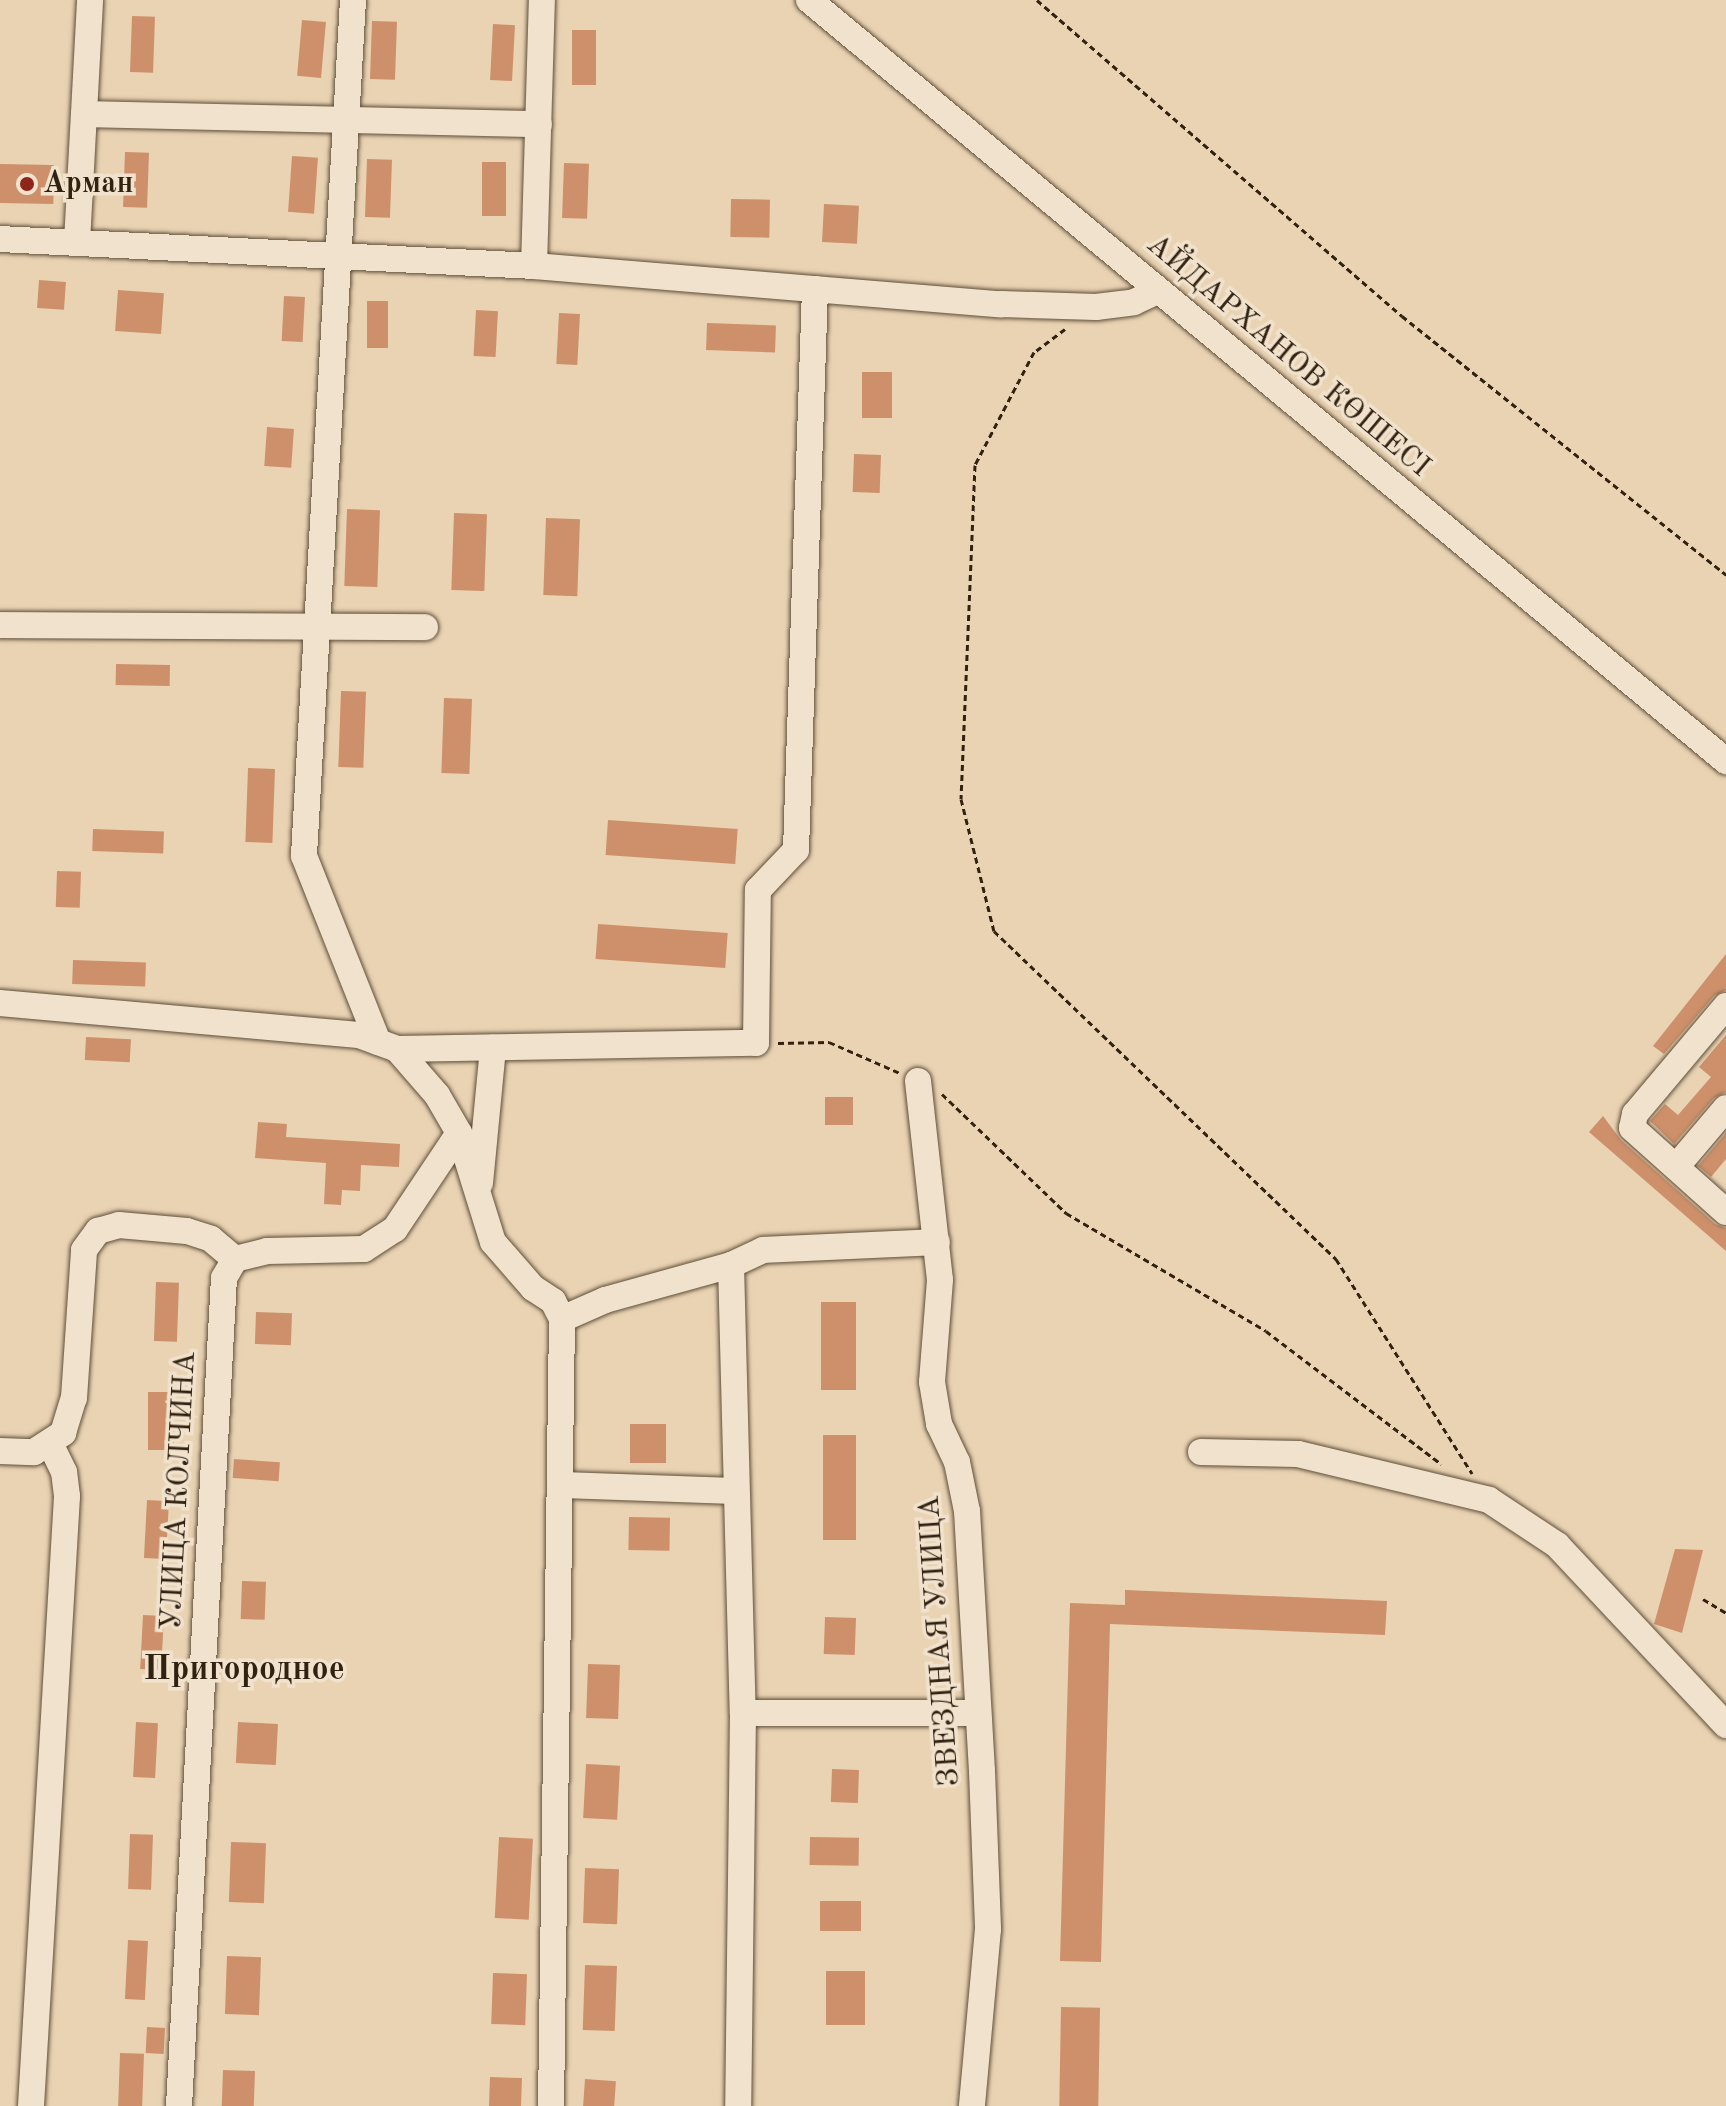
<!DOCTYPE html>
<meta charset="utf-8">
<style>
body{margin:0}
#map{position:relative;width:1726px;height:2106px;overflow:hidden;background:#e9d3b3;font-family:"Old Standard TT",serif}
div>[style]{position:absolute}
.building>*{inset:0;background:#cd906b;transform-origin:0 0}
.path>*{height:3px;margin-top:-1.5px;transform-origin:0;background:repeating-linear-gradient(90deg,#312110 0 6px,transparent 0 10px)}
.roads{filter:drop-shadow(0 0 2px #5f4e39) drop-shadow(0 0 2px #5f4e39)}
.minor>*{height:26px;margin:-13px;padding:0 13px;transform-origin:13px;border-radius:13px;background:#f1e2ce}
.dots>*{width:22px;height:22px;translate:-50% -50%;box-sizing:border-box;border:4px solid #f1e2ce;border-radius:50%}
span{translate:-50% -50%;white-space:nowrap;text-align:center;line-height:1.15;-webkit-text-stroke:7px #f1e2ce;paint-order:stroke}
.poi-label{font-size:30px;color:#312110;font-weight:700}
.left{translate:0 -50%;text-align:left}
.street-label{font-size:30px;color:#312110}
.quarter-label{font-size:34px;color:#312110;font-weight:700}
</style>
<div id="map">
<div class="building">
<i style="left:132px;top:16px;width:23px;height:56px;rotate:2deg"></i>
<i style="left:302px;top:20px;width:24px;height:56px;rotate:5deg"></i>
<i style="left:372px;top:21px;width:25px;height:58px;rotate:2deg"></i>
<i style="left:493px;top:24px;width:22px;height:56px;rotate:3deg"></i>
<i style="left:572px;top:30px;width:24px;height:55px"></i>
<i style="left:125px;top:152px;width:24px;height:55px;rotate:2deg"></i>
<i style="left:292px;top:156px;width:26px;height:56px;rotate:4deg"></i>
<i style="left:367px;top:159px;width:25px;height:58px;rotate:2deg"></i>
<i style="left:482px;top:162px;width:24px;height:54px"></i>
<i style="left:564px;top:163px;width:25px;height:55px;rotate:2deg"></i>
<i style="left:0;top:164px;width:54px;height:39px;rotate:1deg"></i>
<i style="left:731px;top:199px;width:39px;height:38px;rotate:1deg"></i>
<i style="left:824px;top:204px;width:35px;height:38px;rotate:3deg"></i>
<i style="left:39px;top:280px;width:27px;height:28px;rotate:4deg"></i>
<i style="left:118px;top:290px;width:46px;height:41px;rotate:4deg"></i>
<i style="left:284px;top:296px;width:21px;height:45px;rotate:3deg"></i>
<i style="left:367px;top:301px;width:21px;height:47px"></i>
<i style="left:476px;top:310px;width:22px;height:46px;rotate:3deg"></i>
<i style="left:559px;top:313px;width:21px;height:51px;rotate:3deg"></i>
<i style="left:707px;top:323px;width:69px;height:27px;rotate:2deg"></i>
<i style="left:862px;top:372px;width:30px;height:46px"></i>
<i style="left:267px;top:427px;width:27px;height:39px;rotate:4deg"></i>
<i style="left:854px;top:454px;width:27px;height:38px;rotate:2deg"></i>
<i style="left:347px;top:509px;width:33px;height:77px;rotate:2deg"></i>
<i style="left:454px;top:513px;width:33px;height:77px;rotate:2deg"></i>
<i style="left:546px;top:518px;width:34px;height:77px;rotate:2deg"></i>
<i style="left:116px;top:664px;width:54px;height:21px;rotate:1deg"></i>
<i style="left:341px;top:691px;width:25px;height:76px;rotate:2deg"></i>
<i style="left:444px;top:698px;width:28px;height:75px;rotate:2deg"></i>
<i style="left:248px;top:768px;width:27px;height:74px;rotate:2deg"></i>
<i style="left:608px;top:820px;width:130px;height:35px;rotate:4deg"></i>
<i style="left:93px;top:829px;width:71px;height:22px;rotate:2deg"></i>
<i style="left:57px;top:871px;width:24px;height:36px;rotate:2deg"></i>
<i style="left:598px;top:924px;width:130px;height:35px;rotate:4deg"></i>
<i style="clip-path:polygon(1726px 954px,1726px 990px,1714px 996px,1664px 1054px,1653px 1046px)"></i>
<i style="left:73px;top:960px;width:73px;height:24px;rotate:2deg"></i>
<i style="clip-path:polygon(1726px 1035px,1726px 1092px,1714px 1098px,1674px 1144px,1650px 1121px,1665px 1104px,1678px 1115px,1711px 1077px,1699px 1067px)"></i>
<i style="left:86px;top:1037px;width:45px;height:23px;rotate:3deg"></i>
<i style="left:825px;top:1097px;width:28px;height:28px"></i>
<i style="clip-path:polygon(1603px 1116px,1621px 1140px,1715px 1224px,1726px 1228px,1726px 1251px,1589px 1132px)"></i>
<i style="clip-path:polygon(258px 1122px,287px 1124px,286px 1137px,400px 1144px,399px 1167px,361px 1165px,360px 1191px,342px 1190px,341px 1205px,324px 1204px,326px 1163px,255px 1158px)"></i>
<i style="clip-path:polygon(1726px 1133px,1726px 1159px,1711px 1177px,1698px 1166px)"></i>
<i style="left:156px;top:1282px;width:23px;height:59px;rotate:2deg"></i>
<i style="left:821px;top:1302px;width:35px;height:88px"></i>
<i style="left:256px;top:1312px;width:36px;height:32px;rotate:2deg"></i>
<i style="left:148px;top:1392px;width:26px;height:58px"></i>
<i style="left:630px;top:1424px;width:36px;height:39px"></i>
<i style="left:823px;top:1435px;width:33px;height:105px"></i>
<i style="left:234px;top:1459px;width:46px;height:19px;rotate:4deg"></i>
<i style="left:147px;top:1500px;width:22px;height:58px;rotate:3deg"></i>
<i style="left:629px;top:1517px;width:41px;height:33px;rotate:1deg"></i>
<i style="clip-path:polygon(1675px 1549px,1703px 1550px,1682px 1633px,1654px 1624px)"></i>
<i style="left:242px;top:1581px;width:24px;height:38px;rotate:2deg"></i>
<i style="clip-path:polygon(1125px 1590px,1387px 1601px,1385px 1635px,1110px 1624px,1101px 1962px,1060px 1961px,1070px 1603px,1125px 1605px)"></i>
<i style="left:143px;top:1615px;width:21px;height:54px;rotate:3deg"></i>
<i style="left:825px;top:1617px;width:31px;height:37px;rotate:2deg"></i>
<i style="left:588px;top:1664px;width:32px;height:54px;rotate:2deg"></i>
<i style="left:136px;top:1722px;width:22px;height:55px;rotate:3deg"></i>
<i style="left:238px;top:1722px;width:40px;height:41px;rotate:3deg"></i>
<i style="left:586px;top:1764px;width:34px;height:54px;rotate:3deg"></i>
<i style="left:832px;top:1769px;width:27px;height:33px;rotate:2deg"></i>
<i style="left:130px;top:1834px;width:23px;height:55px;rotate:2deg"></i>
<i style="left:499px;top:1837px;width:34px;height:81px;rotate:3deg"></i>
<i style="left:810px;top:1837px;width:49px;height:28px;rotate:1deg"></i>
<i style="left:231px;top:1842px;width:35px;height:60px;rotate:2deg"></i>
<i style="left:585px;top:1868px;width:34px;height:55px;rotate:2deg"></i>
<i style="left:820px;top:1901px;width:41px;height:30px"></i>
<i style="left:128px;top:1940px;width:20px;height:59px;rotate:3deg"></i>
<i style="left:227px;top:1956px;width:34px;height:58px;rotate:2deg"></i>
<i style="left:585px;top:1965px;width:32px;height:65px;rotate:2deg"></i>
<i style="left:826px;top:1971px;width:39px;height:54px"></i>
<i style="left:493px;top:1973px;width:34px;height:51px;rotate:2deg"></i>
<i style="left:1061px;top:2007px;width:39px;height:99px;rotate:1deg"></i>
<i style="left:147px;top:2027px;width:18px;height:26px;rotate:3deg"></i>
<i style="left:120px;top:2053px;width:24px;height:53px;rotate:2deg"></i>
<i style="left:223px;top:2070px;width:32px;height:36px;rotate:2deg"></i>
<i style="left:490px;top:2077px;width:32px;height:29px;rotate:2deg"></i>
<i style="left:585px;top:2079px;width:31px;height:27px;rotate:4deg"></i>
</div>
<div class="path">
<i style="left:1037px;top:0;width:483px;rotate:40.9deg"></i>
<i style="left:1402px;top:316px;width:415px;rotate:38.6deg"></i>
<i style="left:1065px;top:329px;width:39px;rotate:143deg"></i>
<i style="left:1034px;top:352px;width:127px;rotate:117.6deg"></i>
<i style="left:975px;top:465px;width:334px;rotate:92.4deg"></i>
<i style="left:961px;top:799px;width:136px;rotate:76deg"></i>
<i style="left:994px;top:931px;width:474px;rotate:43.8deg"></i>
<i style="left:1336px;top:1259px;width:254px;rotate:57.6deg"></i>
<i style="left:778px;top:1043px;width:51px;rotate:-1.1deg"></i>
<i style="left:829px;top:1042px;width:77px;rotate:23.6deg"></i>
<i style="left:942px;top:1094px;width:172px;rotate:43.8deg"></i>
<i style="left:1066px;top:1213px;width:232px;rotate:30.5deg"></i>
<i style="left:1266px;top:1331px;width:220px;rotate:37.2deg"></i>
<i style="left:1703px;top:1599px;width:27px;rotate:31deg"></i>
</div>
<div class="roads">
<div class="minor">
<i style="left:353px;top:0;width:857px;rotate:93.28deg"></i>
<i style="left:304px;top:856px;width:200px;rotate:68.3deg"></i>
<i style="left:809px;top:0;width:1192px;rotate:39.69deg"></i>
<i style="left:84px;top:114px;width:455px;rotate:1.3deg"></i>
<i style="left:0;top:239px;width:535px;rotate:2.89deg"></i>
<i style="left:534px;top:266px;width:469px;rotate:4.7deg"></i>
<i style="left:1001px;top:304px;width:95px;rotate:1.8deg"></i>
<i style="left:1096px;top:307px;width:38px;rotate:-7deg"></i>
<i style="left:1134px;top:302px;width:26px;rotate:-25deg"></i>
<i style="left:77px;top:242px;width:242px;rotate:-86.9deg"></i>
<i style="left:534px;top:266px;width:266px;rotate:-88.3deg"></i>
<i style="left:0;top:625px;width:425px;rotate:0.3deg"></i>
<i style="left:0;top:1003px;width:360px;rotate:5.1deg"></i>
<i style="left:359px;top:1035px;width:40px;rotate:20.2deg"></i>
<i style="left:397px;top:1049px;width:61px;rotate:49deg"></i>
<i style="left:437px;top:1095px;width:44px;rotate:59.9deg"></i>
<i style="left:459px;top:1133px;width:114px;rotate:72.7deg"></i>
<i style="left:493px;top:1242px;width:61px;rotate:49deg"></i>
<i style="left:533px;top:1288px;width:24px;rotate:33deg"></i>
<i style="left:553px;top:1301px;width:20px;rotate:63deg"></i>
<i style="left:562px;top:1319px;width:787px;rotate:90.8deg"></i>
<i style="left:1726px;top:1006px;width:141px;rotate:130.1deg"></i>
<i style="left:1635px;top:1114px;width:14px;rotate:102deg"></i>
<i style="left:1632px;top:1128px;width:126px;rotate:41.8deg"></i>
<i style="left:397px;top:1049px;width:359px;rotate:-1deg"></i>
<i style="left:756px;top:1043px;width:153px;rotate:-89.3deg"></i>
<i style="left:758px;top:890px;width:55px;rotate:-46.5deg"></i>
<i style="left:796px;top:850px;width:561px;rotate:-88.06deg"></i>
<i style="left:918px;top:1081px;width:200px;rotate:83.7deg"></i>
<i style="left:940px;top:1280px;width:102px;rotate:94.5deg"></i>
<i style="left:932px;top:1382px;width:43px;rotate:80.5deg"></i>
<i style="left:939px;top:1424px;width:42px;rotate:64.7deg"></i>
<i style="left:957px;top:1462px;width:50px;rotate:78.5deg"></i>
<i style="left:967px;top:1511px;width:260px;rotate:86.7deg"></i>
<i style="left:982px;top:1771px;width:158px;rotate:87.8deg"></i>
<i style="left:988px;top:1929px;width:178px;rotate:95.2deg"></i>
<i style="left:1676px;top:1167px;width:77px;rotate:-49.7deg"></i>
<i style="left:480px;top:1183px;width:136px;rotate:-84.5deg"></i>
<i style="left:731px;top:1265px;width:448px;rotate:88.5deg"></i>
<i style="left:743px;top:1713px;width:393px;rotate:90.7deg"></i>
<i style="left:562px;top:1319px;width:47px;rotate:-23.8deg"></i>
<i style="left:605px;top:1300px;width:131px;rotate:-15.5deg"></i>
<i style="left:731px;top:1265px;width:35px;rotate:-25deg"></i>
<i style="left:763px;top:1250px;width:174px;rotate:-2.6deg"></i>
<i style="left:0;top:1451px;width:34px;rotate:2deg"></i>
<i style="left:34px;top:1452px;width:35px;rotate:-33deg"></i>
<i style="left:63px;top:1433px;width:37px;rotate:-73deg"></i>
<i style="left:74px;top:1398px;width:148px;rotate:-86.1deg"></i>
<i style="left:84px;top:1250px;width:24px;rotate:-54deg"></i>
<i style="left:98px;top:1231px;width:22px;rotate:-16deg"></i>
<i style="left:119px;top:1225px;width:68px;rotate:5deg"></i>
<i style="left:187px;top:1231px;width:25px;rotate:18deg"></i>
<i style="left:211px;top:1239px;width:31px;rotate:40deg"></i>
<i style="left:1201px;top:1452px;width:97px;rotate:1.2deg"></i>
<i style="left:1298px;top:1454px;width:196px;rotate:13.5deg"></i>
<i style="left:1489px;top:1500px;width:82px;rotate:33.5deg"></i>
<i style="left:1557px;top:1545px;width:247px;rotate:46.8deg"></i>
<i style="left:561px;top:1485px;width:175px;rotate:2deg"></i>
<i style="left:743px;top:1713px;width:235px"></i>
<i style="left:31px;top:2106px;width:611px;rotate:-86.62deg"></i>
<i style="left:67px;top:1496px;width:24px;rotate:-97deg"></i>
<i style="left:64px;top:1472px;width:30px;rotate:-116deg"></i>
<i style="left:179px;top:2106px;width:829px;rotate:-86.89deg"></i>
<i style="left:224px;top:1278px;width:22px;rotate:-60deg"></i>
<i style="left:235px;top:1259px;width:33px;rotate:-14deg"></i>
<i style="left:267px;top:1251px;width:97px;rotate:-1.2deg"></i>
<i style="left:364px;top:1249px;width:37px;rotate:-33deg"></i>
<i style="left:395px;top:1229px;width:115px;rotate:-56.3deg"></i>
</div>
</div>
<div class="dots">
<i style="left:27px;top:184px;background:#8f2418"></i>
</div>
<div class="poi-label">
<span class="left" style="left:43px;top:184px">Арман</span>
</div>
<div class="street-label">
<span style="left:1288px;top:356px;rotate:40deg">АЙДАРХАНОВ КӨШЕСІ</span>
<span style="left:179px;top:1491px;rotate:-87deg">УЛИЦА КОЛЧИНА</span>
<span style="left:940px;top:1641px;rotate:-94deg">ЗВЕЗДНАЯ УЛИЦА</span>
</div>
<div class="quarter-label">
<span style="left:244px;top:1671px">Пригородное</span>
</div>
</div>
